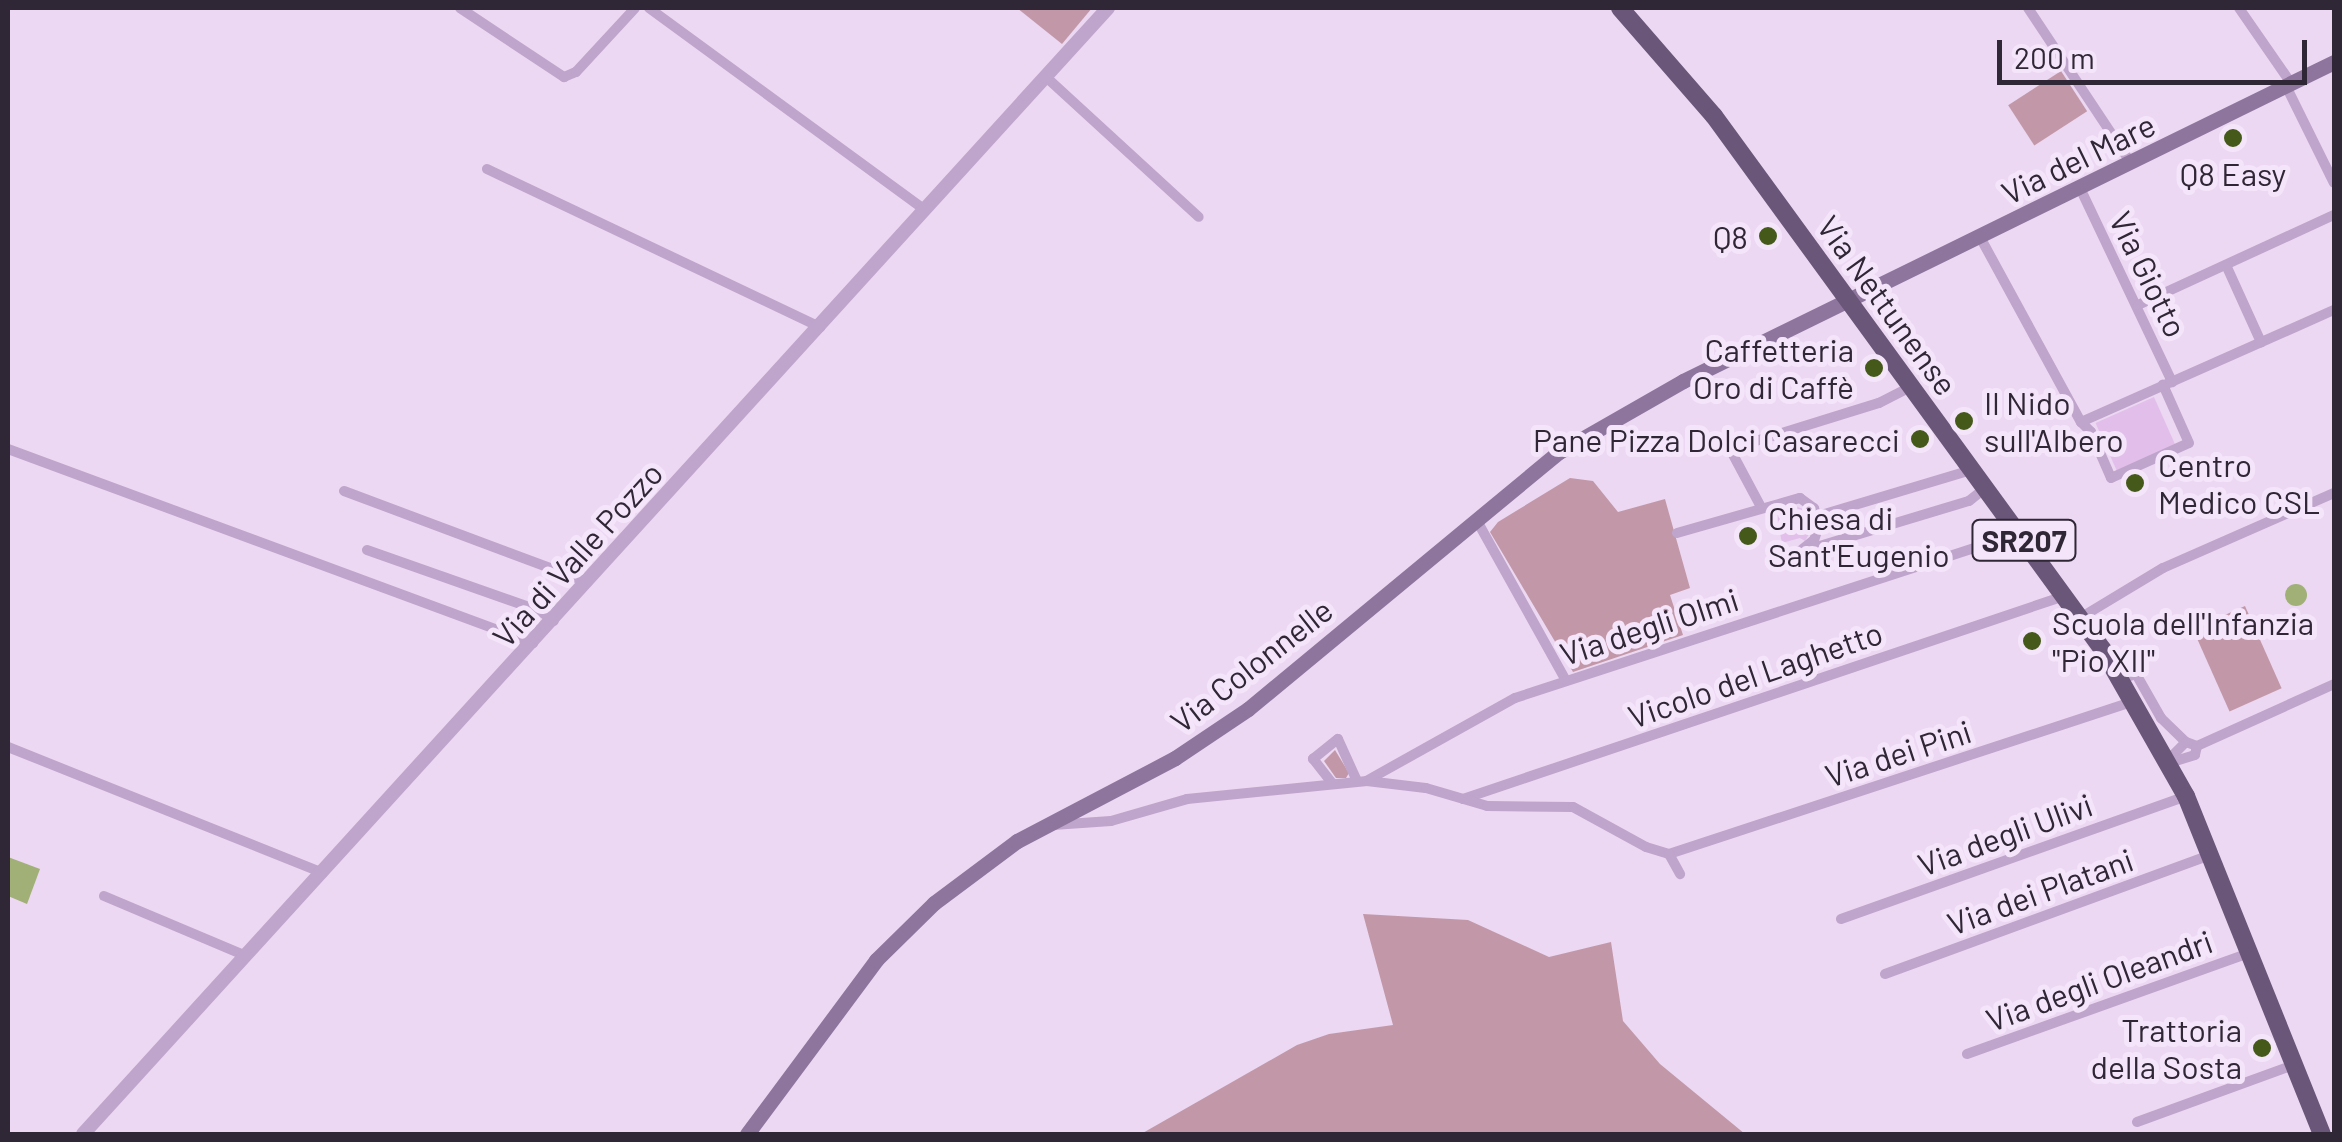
<!DOCTYPE html>
<meta charset="utf-8">
<style>
body{margin:0}
#map{position:relative;width:2342px;height:1142px;overflow:hidden;background:#ecd8f2;font-family:Barlow,sans-serif}
div>[style]{position:absolute}
.green>*{inset:0;background:#c298a9;transform-origin:0 0}
.plaza>*{inset:0;background:#e2bfeb;transform-origin:0 0}
.water>*{inset:0;background:#a0b076}
.round{border-radius:50%}
.minor>*{height:10px;margin:-5px;padding:0 5px;transform-origin:5px;border-radius:5px;background:#bfa4cb}
.tertiary>*{height:14px;margin:-7px;padding:0 7px;transform-origin:7px;border-radius:7px;background:#bfa4cb}
.secondary>*{height:15px;margin:-7.5px;padding:0 7.5px;transform-origin:7.5px;border-radius:7.5px;background:#8e759e}
.primary>*{height:18px;margin:-9px;padding:0 9px;transform-origin:9px;border-radius:9px;background:#6a5678}
.dots>*{width:28px;height:28px;translate:-50% -50%;box-sizing:border-box;border:5px solid #f5e5fa;border-radius:50%}
span{translate:-50% -50%;white-space:nowrap;text-align:center;line-height:1.15;-webkit-text-stroke:10px #f5e5fa;paint-order:stroke}
.shield-label span{padding:2px 8px;background:#f5e5fa;border:2px solid;border-radius:8px;-webkit-text-stroke-width:0}
.shield-label{font-size:30px;color:#2f2636;font-weight:700}
.street-label{font-size:32px;color:#2f2636}
.poi-label{font-size:32px;color:#2f2636}
.right{translate:-100% -50%;text-align:right}
.left{translate:0 -50%;text-align:left}
.frame{position:absolute;inset:0;border:10px solid #2f2636;pointer-events:none}
.scale{position:absolute;left:1997px;top:40px;width:310px;height:45px;box-sizing:border-box;border:5px solid #2f2636;border-top:0;padding-left:12px;font-size:30px;line-height:35px;white-space:nowrap;color:#2f2636;-webkit-text-stroke:8px #f5e5fa;paint-order:stroke}
</style>
<div id="map">
<div class="green">
<i style="clip-path:polygon(1017px 8px,1092px 8px,1062px 44px)"></i>
<i style="left:2061px;top:71px;width:48px;height:63px;rotate:57deg"></i>
<i style="clip-path:polygon(1570px 478px,1593px 481px,1618px 512px,1665px 499px,1690px 588px,1670px 595px,1683px 635px,1573px 672px,1490px 532px,1498px 522px)"></i>
<i style="left:2245px;top:606px;width:90px;height:57px;rotate:66deg"></i>
<i style="clip-path:polygon(1335px 750px,1349px 773px,1346px 778px,1336px 778px,1324px 761px)"></i>
<i style="clip-path:polygon(1363px 914px,1468px 920px,1549px 957px,1611px 942px,1623px 1021px,1660px 1064px,1745px 1134px,1141px 1134px,1297px 1045px,1329px 1034px,1393px 1025px)"></i>
</div>
<div class="plaza">
<i style="left:2154px;top:397px;width:52px;height:64px;rotate:66deg"></i>
<i style="clip-path:polygon(1790px 504px,1808px 511px,1812px 529px,1805px 541px,1800px 538px,1782px 543px,1776px 513px,1791px 508px)"></i>
</div>
<div class="water">
<i class="round" style="left:2285px;top:584px;width:22px;height:22px"></i>
<i style="clip-path:polygon(8px 857px,40px 869px,27px 904px,8px 896px)"></i>
</div>
<div class="minor">
<i style="left:460px;top:8px;width:125px;rotate:33.6deg"></i>
<i style="left:564px;top:77px;width:13px;rotate:-23deg"></i>
<i style="left:576px;top:72px;width:87px;rotate:-47.3deg"></i>
<i style="left:649px;top:8px;width:341px;rotate:36.2deg"></i>
<i style="left:2028px;top:8px;width:186px;rotate:56.4deg"></i>
<i style="left:2239px;top:8px;width:91px;rotate:55.3deg"></i>
<i style="left:1046px;top:77px;width:207px;rotate:42.5deg"></i>
<i style="left:2286px;top:86px;width:108px;rotate:63.7deg"></i>
<i style="left:487px;top:169px;width:369px;rotate:25.4deg"></i>
<i style="left:2080px;top:188px;width:215px;rotate:64.6deg"></i>
<i style="left:1980px;top:237px;width:211px;rotate:61.4deg"></i>
<i style="left:2081px;top:422px;width:14px;rotate:45deg"></i>
<i style="left:2091px;top:432px;width:50px;rotate:66.5deg"></i>
<i style="left:2111px;top:478px;width:85px;rotate:-24.2deg"></i>
<i style="left:2189px;top:443px;width:64px;rotate:-114.1deg"></i>
<i style="left:2226px;top:265px;width:85px;rotate:65.6deg"></i>
<i style="left:2138px;top:305px;width:216px;rotate:-24.7deg"></i>
<i style="left:2081px;top:422px;width:277px;rotate:-23.9deg"></i>
<i style="left:8px;top:449px;width:560px;rotate:20.28deg"></i>
<i style="left:344px;top:491px;width:260px;rotate:20.5deg"></i>
<i style="left:1761px;top:507px;width:66px;rotate:-118.1deg"></i>
<i style="left:1730px;top:449px;width:156px;rotate:-17.2deg"></i>
<i style="left:1879px;top:403px;width:34px;rotate:-27deg"></i>
<i style="left:1818px;top:516px;width:160px;rotate:-16.7deg"></i>
<i style="left:1476px;top:519px;width:183px;rotate:60.9deg"></i>
<i style="left:1677px;top:533px;width:128px;rotate:-15.9deg"></i>
<i style="left:1800px;top:498px;width:17px;rotate:36deg"></i>
<i style="left:1814px;top:508px;width:18px;rotate:74deg"></i>
<i style="left:1819px;top:525px;width:16px;rotate:108deg"></i>
<i style="left:1814px;top:540px;width:18px;rotate:142deg"></i>
<i style="left:367px;top:550px;width:183px;rotate:19.4deg"></i>
<i style="left:540px;top:611px;width:17px;rotate:36deg"></i>
<i style="left:1803px;top:551px;width:173px;rotate:-16.8deg"></i>
<i style="left:1969px;top:501px;width:21px;rotate:-39deg"></i>
<i style="left:2080px;top:618px;width:97px;rotate:-31.1deg"></i>
<i style="left:2163px;top:568px;width:187px;rotate:-23.7deg"></i>
<i style="left:2120px;top:679px;width:17px;rotate:-17deg"></i>
<i style="left:2136px;top:674px;width:51px;rotate:60.4deg"></i>
<i style="left:2161px;top:718px;width:35px;rotate:44deg"></i>
<i style="left:2197px;top:746px;width:150px;rotate:-24.3deg"></i>
<i style="left:8px;top:747px;width:339px;rotate:21.8deg"></i>
<i style="left:2168px;top:760px;width:25px;rotate:-45deg"></i>
<i style="left:2186px;top:742px;width:12px;rotate:20deg"></i>
<i style="left:2197px;top:746px;width:9px;rotate:103deg"></i>
<i style="left:2195px;top:755px;width:27px;rotate:163deg"></i>
<i style="left:1368px;top:780px;width:168px;rotate:-29.2deg"></i>
<i style="left:1515px;top:698px;width:492px;rotate:-18.1deg"></i>
<i style="left:1983px;top:545px;width:36px;rotate:-27deg"></i>
<i style="left:1332px;top:783px;width:31px;rotate:-128deg"></i>
<i style="left:1313px;top:759px;width:32px;rotate:-39deg"></i>
<i style="left:1338px;top:739px;width:46px;rotate:65.7deg"></i>
<i style="left:1463px;top:799px;width:634px;rotate:-18.66deg"></i>
<i style="left:1053px;top:825px;width:58px;rotate:-3.9deg"></i>
<i style="left:1111px;top:821px;width:79px;rotate:-16.1deg"></i>
<i style="left:1187px;top:799px;width:181px;rotate:-5.7deg"></i>
<i style="left:1367px;top:781px;width:59px;rotate:6.8deg"></i>
<i style="left:1426px;top:788px;width:64px;rotate:16.4deg"></i>
<i style="left:1487px;top:806px;width:86px;rotate:0.7deg"></i>
<i style="left:1573px;top:807px;width:83px;rotate:28.7deg"></i>
<i style="left:1646px;top:847px;width:24px;rotate:17deg"></i>
<i style="left:1669px;top:854px;width:490px;rotate:-18.2deg"></i>
<i style="left:1669px;top:854px;width:23px;rotate:61deg"></i>
<i style="left:104px;top:896px;width:154px;rotate:22.9deg"></i>
<i style="left:1841px;top:919px;width:366px;rotate:-19.6deg"></i>
<i style="left:1885px;top:974px;width:347px;rotate:-20.1deg"></i>
<i style="left:1967px;top:1054px;width:300px;rotate:-19.7deg"></i>
<i style="left:2137px;top:1122px;width:167px;rotate:-20deg"></i>
</div>
<div class="tertiary">
<i style="left:83px;top:1134px;width:1523px;rotate:-47.69deg"></i>
</div>
<div class="secondary">
<i style="left:747px;top:1134px;width:217px;rotate:-53.4deg"></i>
<i style="left:876px;top:960px;width:81px;rotate:-44.5deg"></i>
<i style="left:934px;top:903px;width:104px;rotate:-36.8deg"></i>
<i style="left:1017px;top:841px;width:178px;rotate:-27.7deg"></i>
<i style="left:1175px;top:758px;width:88px;rotate:-33.9deg"></i>
<i style="left:1248px;top:709px;width:403px;rotate:-39.6deg"></i>
<i style="left:1559px;top:452px;width:143px;rotate:-29.8deg"></i>
<i style="left:1683px;top:381px;width:725px;rotate:-26.11deg"></i>
</div>
<div class="primary">
<i style="left:1620px;top:8px;width:143px;rotate:49deg"></i>
<i style="left:1714px;top:116px;width:661px;rotate:53.93deg"></i>
<i style="left:2103px;top:650px;width:168px;rotate:60.4deg"></i>
<i style="left:2186px;top:796px;width:364px;rotate:68.1deg"></i>
</div>
<div class="dots">
<i style="left:2233px;top:138px;background:#45591a"></i>
<i style="left:1768px;top:236px;background:#45591a"></i>
<i style="left:1874px;top:368px;background:#45591a"></i>
<i style="left:1964px;top:421px;background:#45591a"></i>
<i style="left:1920px;top:439px;background:#45591a"></i>
<i style="left:2135px;top:483px;background:#45591a"></i>
<i style="left:1748px;top:536px;background:#45591a"></i>
<i style="left:2032px;top:641px;background:#45591a"></i>
<i style="left:2262px;top:1048px;background:#45591a"></i>
</div>
<div class="shield-label">
<span style="left:2024px;top:540px">SR207</span>
</div>
<div class="street-label">
<span style="left:2078px;top:158px;rotate:-26deg">Via del Mare</span>
<span style="left:2149px;top:274px;rotate:64deg">Via Giotto</span>
<span style="left:1888px;top:305px;rotate:54deg">Via Nettunense</span>
<span style="left:577px;top:554px;rotate:-48deg">Via di Valle Pozzo</span>
<span style="left:1649px;top:626px;rotate:-18deg">Via degli Olmi</span>
<span style="left:1251px;top:665px;rotate:-38deg">Via Colonnelle</span>
<span style="left:1755px;top:674px;rotate:-19deg">Vicolo del Laghetto</span>
<span style="left:1898px;top:753px;rotate:-18deg">Via dei Pini</span>
<span style="left:2005px;top:834px;rotate:-20deg">Via degli Ulivi</span>
<span style="left:2040px;top:891px;rotate:-20deg">Via dei Platani</span>
<span style="left:2099px;top:980px;rotate:-20deg">Via degli Oleandri</span>
</div>
<div class="poi-label">
<span style="left:2233px;top:173px">Q8 Easy</span>
<span class="right" style="left:1748px;top:236px">Q8</span>
<span class="right" style="left:1854px;top:368px">Caffetteria<br>Oro di Caffè</span>
<span class="left" style="left:1984px;top:421px">Il Nido<br>sull'Albero</span>
<span class="right" style="left:1900px;top:439px">Pane Pizza Dolci Casarecci</span>
<span class="left" style="left:2158px;top:483px">Centro<br>Medico CSL</span>
<span class="left" style="left:1768px;top:536px">Chiesa di<br>Sant'Eugenio</span>
<span class="left" style="left:2052px;top:641px">Scuola dell'Infanzia<br>"Pio XII"</span>
<span class="right" style="left:2242px;top:1048px">Trattoria<br>della Sosta</span>
</div>
<div class="frame"></div>
<div class="scale">200 m</div>
</div>
